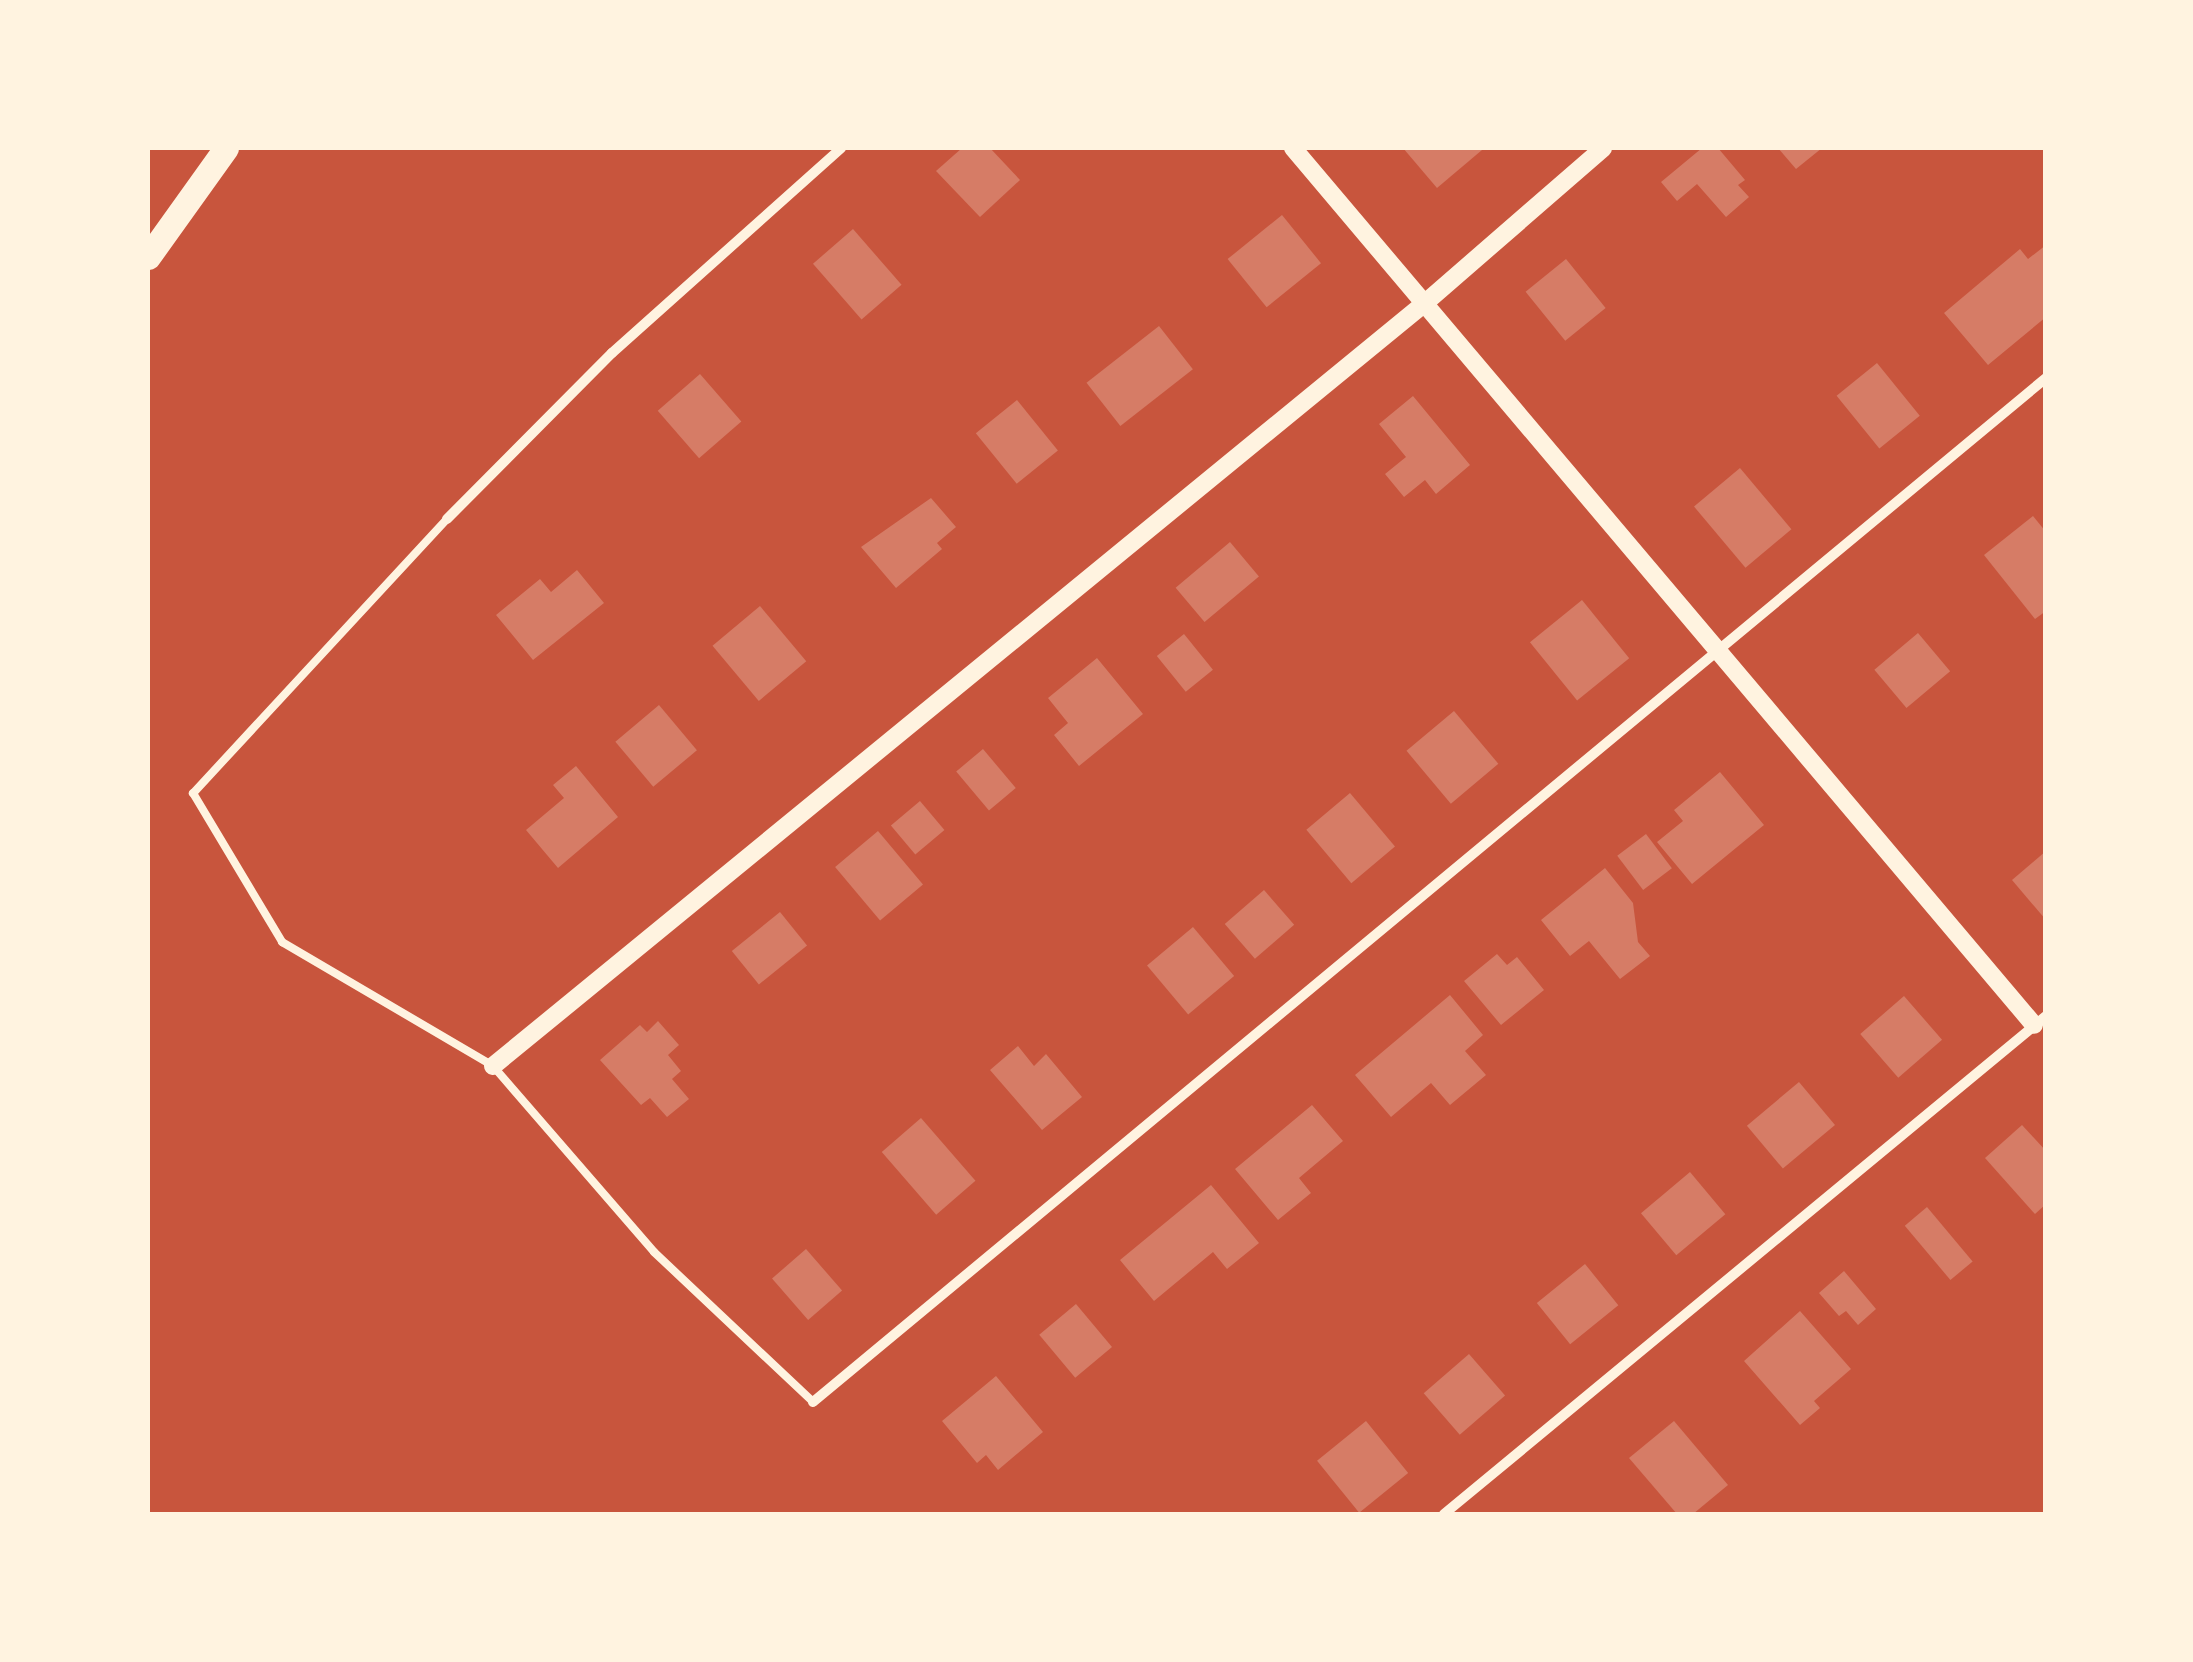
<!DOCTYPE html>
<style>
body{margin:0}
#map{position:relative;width:2193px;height:1662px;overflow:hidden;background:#c8553d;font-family:Mulish,sans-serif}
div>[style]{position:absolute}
.building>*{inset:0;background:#d67c66;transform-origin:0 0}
.service>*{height:8px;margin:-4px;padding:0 4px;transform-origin:4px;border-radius:4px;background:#fff3e0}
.minor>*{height:10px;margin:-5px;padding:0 5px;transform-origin:5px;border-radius:5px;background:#fff3e0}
.tertiary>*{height:18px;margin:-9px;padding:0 9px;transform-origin:9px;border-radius:9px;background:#fff3e0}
.primary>*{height:25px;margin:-12.5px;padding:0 12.5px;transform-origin:12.5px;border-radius:12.5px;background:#fff3e0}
span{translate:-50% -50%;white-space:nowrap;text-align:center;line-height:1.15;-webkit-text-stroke:10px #fff3e0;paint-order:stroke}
.frame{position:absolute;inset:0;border:150px solid #fff3e0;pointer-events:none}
</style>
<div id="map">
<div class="building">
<i style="clip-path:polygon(962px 148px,990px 148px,1020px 180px,980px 217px,936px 171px)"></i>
<i style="clip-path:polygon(1403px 148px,1481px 148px,1482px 150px,1437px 188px)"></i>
<i style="clip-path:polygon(1702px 148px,1718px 148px,1745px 180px,1738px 185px,1749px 197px,1726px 217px,1697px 184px,1677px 201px,1661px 182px)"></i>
<i style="clip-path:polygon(1778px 148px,1822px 148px,1796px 169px)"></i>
<i style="left:1282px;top:215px;width:62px;height:70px;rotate:51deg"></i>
<i style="left:853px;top:229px;width:74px;height:53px;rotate:49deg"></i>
<i style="clip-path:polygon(2046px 245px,2046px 317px,1988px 365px,1944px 313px,2020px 249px,2028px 259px)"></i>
<i style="left:1566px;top:259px;width:63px;height:52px;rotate:51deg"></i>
<i style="left:1159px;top:326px;width:55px;height:92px;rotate:52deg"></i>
<i style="left:1877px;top:363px;width:68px;height:52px;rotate:51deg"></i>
<i style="left:700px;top:374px;width:63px;height:56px;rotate:49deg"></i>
<i style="clip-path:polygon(1413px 396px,1470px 465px,1436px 494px,1425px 480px,1404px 497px,1385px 474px,1406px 457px,1379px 424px)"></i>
<i style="left:1017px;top:400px;width:65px;height:53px;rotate:51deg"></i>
<i style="left:1740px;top:468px;width:80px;height:60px;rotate:50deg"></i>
<i style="clip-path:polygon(931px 498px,956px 527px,937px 543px,942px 549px,896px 588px,861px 547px)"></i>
<i style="clip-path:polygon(2033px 516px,2046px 532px,2046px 611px,2035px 619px,1984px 555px)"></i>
<i style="left:1230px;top:542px;width:45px;height:71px;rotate:50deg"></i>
<i style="clip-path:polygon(577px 570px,604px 603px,533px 660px,496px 615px,540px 579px,551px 592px)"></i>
<i style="left:1582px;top:600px;width:75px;height:67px;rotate:51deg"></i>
<i style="left:760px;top:606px;width:72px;height:62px;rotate:50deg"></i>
<i style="left:1918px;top:633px;width:50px;height:57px;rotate:50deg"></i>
<i style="left:1184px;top:634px;width:46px;height:35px;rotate:51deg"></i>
<i style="clip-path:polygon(1097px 658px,1143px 714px,1079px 766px,1054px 735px,1068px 723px,1048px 698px)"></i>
<i style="left:659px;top:705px;width:59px;height:57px;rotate:50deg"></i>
<i style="left:1454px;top:711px;width:69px;height:62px;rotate:50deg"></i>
<i style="left:983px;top:749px;width:51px;height:35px;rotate:50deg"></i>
<i style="clip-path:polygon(576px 766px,618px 817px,558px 868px,526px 830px,564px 798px,553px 785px)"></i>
<i style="clip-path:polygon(1720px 772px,1764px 825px,1692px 884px,1657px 842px,1683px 821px,1674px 810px)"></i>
<i style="left:1350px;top:793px;width:70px;height:57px;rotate:50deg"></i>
<i style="left:920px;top:801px;width:38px;height:38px;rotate:50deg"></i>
<i style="left:878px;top:831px;width:70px;height:56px;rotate:50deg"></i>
<i style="left:1646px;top:834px;width:43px;height:36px;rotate:53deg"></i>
<i style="clip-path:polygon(2046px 851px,2046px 920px,2012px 880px)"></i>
<i style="clip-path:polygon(1605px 868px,1633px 903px,1638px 942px,1650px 956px,1620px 979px,1589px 941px,1570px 956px,1541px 920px)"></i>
<i style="left:1264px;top:890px;width:46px;height:52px;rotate:49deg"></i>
<i style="left:780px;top:912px;width:43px;height:62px;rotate:51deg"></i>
<i style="left:1193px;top:927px;width:64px;height:60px;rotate:50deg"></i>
<i style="clip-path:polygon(1497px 954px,1507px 965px,1517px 957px,1544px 990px,1501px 1025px,1464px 981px)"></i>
<i style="clip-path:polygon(1450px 995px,1483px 1035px,1465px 1051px,1486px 1075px,1450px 1105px,1431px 1083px,1391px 1117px,1355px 1075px)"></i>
<i style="left:1904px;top:996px;width:58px;height:58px;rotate:49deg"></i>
<i style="clip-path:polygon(658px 1021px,679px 1045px,668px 1055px,681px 1071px,672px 1079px,689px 1099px,667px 1117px,650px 1098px,641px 1105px,600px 1060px,640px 1025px,647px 1032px)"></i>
<i style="clip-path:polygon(1018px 1046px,1034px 1066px,1046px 1054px,1082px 1097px,1042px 1130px,990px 1070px)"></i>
<i style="left:1799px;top:1082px;width:56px;height:68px;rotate:50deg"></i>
<i style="clip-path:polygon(1312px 1105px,1343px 1141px,1299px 1178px,1311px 1193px,1278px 1220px,1235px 1169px)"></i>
<i style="left:921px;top:1118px;width:83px;height:52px;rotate:49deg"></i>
<i style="clip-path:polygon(2022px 1125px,2046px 1151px,2046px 1204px,2035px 1214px,1985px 1158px)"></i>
<i style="left:1690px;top:1172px;width:55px;height:64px;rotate:50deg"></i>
<i style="clip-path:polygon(1211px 1185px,1259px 1243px,1227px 1269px,1213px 1252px,1154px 1301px,1120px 1260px)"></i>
<i style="left:1927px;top:1207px;width:71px;height:29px;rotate:50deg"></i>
<i style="left:806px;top:1249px;width:55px;height:45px;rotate:49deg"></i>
<i style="left:1585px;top:1264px;width:53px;height:62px;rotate:51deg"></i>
<i style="clip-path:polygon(1844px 1271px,1876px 1309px,1858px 1325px,1846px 1311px,1839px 1316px,1819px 1293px)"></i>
<i style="left:1076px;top:1304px;width:56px;height:48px;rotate:50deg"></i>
<i style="clip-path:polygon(1800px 1311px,1851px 1369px,1814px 1401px,1820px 1408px,1800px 1425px,1744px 1361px)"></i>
<i style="left:1469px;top:1354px;width:55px;height:60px;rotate:49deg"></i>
<i style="clip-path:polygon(996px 1376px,1043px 1432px,998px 1470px,986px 1455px,977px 1463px,942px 1421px)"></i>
<i style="left:1366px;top:1421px;width:67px;height:63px;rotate:51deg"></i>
<i style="clip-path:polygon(1674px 1421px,1728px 1485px,1693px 1514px,1677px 1514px,1629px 1458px)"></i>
</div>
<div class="service">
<i style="left:447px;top:519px;width:374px;rotate:132.8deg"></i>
<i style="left:193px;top:793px;width:174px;rotate:59.1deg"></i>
<i style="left:282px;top:942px;width:245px;rotate:30.4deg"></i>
<i style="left:493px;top:1066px;width:246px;rotate:49.1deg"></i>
<i style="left:654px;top:1252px;width:219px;rotate:43.3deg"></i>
</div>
<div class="minor">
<i style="left:447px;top:519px;width:234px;rotate:-45.2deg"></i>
<i style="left:612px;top:353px;width:307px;rotate:-41.8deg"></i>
<i style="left:813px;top:1402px;width:1603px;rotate:-39.71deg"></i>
<i style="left:1444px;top:1514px;width:781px;rotate:-39.6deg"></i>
</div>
<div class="tertiary">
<i style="left:1293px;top:148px;width:1148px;rotate:49.8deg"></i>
<i style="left:493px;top:1066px;width:1204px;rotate:-39.31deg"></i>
<i style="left:1425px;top:303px;width:236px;rotate:-41deg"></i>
</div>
<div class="primary">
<i style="left:148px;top:257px;width:134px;rotate:-54.4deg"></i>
</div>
<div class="frame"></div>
</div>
